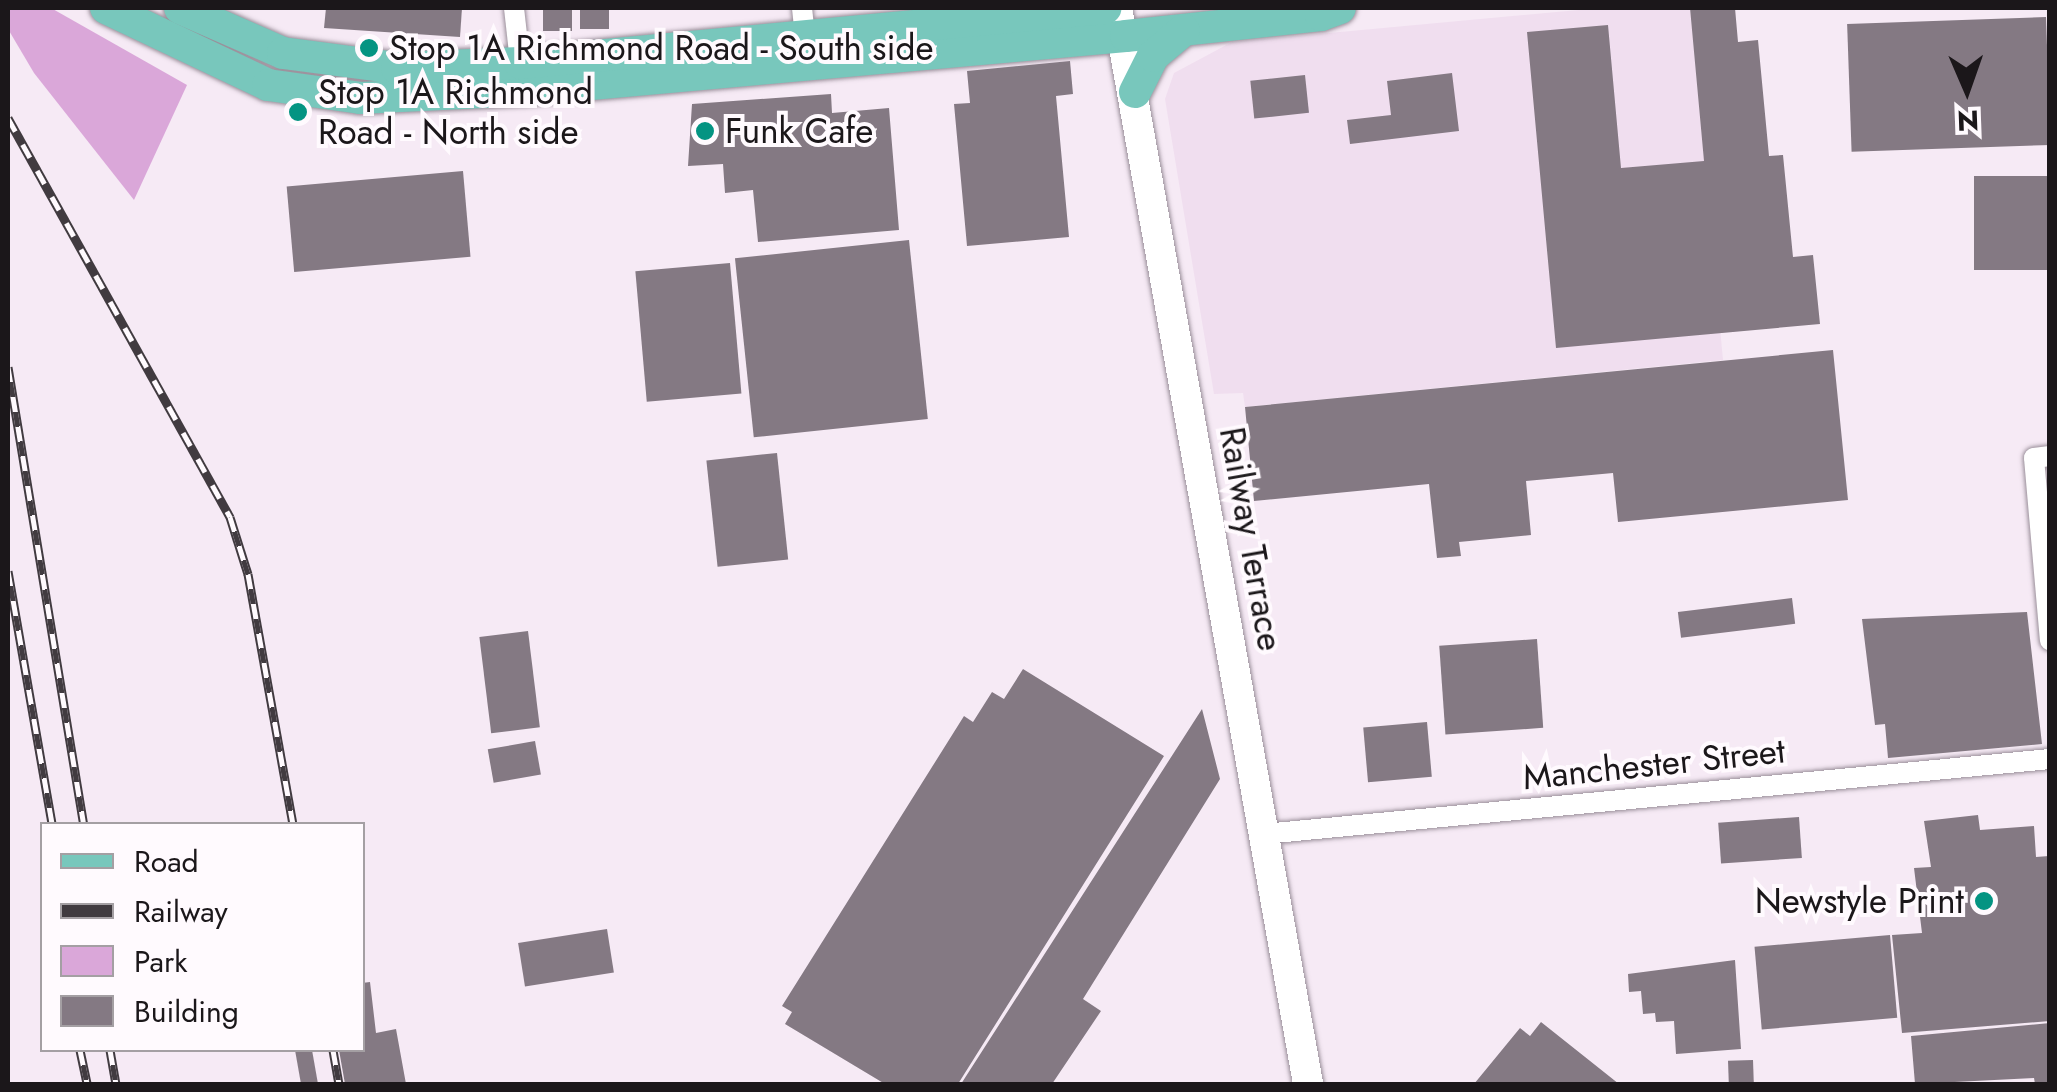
<!DOCTYPE html>
<style>
body{margin:0}
#map{position:relative;width:2057px;height:1092px;overflow:hidden;background:#f6eaf5;font-family:Jost,sans-serif}
div>[style]{position:absolute}
.built>*{inset:0;background:#f0deef}
.green>*{inset:0;background:#daa7d9}
.building>*{inset:0;background:#847983;transform-origin:0 0}
.roads{filter:drop-shadow(0 0 2px #9a8f9a) drop-shadow(0 0 2px #9a8f9a)}
.minor>*{height:20px;margin:-10px;padding:0 10px;transform-origin:10px;border-radius:10px;background:#fff}
.secondary>*{height:30px;margin:-15px;padding:0 15px;transform-origin:15px;border-radius:15px;background:#fff}
.primary>*{height:32px;margin:-16px;padding:0 16px;transform-origin:16px;border-radius:16px;background:#78c7bc}
.rail>*{height:9px;margin-top:-4.5px;transform-origin:0;background:repeating-linear-gradient(90deg,#fffafe 0 15px,#413b40 0 30px);box-sizing:border-box;border-block:2px solid #413b40}
.dots>*{width:28px;height:28px;translate:-50% -50%;box-sizing:border-box;border:5px solid #fffafe;border-radius:50%}
span{translate:-50% -50%;white-space:nowrap;text-align:center;line-height:1.15;-webkit-text-stroke:8px #fffafe;paint-order:stroke}
.poi-label{font-size:35px;color:#1b171a}
.left{translate:0 -50%;text-align:left}
.right{translate:-100% -50%;text-align:right}
.street-label{font-size:35px;color:#1b171a}
.frame{position:absolute;inset:0;border:10px solid #1b171a;pointer-events:none}
.legend{position:absolute;left:40px;top:822px;width:325px;height:230px;box-sizing:border-box;background:#fffafe;border:2px solid #a49fa3;margin:0;padding:12px 18px;list-style:none;font-size:30px;color:#1b171a}
.legend li{display:flex;align-items:center;gap:20px;height:50px}
.legend b{width:50px;border:2px solid #a49fa3}
.north{position:absolute;left:1917px;top:40px;width:100px;height:100px;-webkit-text-stroke:8px #fffafe;paint-order:stroke;rotate:178deg;font-size:28px;font-weight:700;line-height:40px;text-align:center;color:#1b171a}
.north::after{content:'';display:block;margin:auto;width:35px;height:45px;background:#1b171a;clip-path:polygon(50% 0,100% 100%,50% 72%,0 100%)}
</style>
<div id="map">
<div class="built">
<i style="clip-path:polygon(1600px 8px,1690px 8px,1723px 360px,1245px 407px,1243px 393px,1214px 394px,1165px 99px,1174px 73px,1232px 42px)"></i>
</div>
<div class="green">
<i style="clip-path:polygon(8px 8px,51px 8px,187px 85px,134px 200px,34px 73px,8px 29px)"></i>
</div>
<div class="building">
<i style="clip-path:polygon(326px 8px,462px 8px,460px 37px,324px 28px)"></i>
<i style="left:543px;top:8px;width:29px;height:23px"></i>
<i style="left:580px;top:8px;width:29px;height:21px"></i>
<i style="clip-path:polygon(1690px 8px,1735px 8px,1738px 42px,1758px 40px,1769px 156px,1783px 155px,1793px 257px,1813px 255px,1820px 324px,1556px 348px,1527px 32px,1608px 25px,1621px 168px,1704px 161px)"></i>
<i style="left:2046px;top:17px;width:128px;height:199px;rotate:88deg"></i>
<i style="clip-path:polygon(1070px 61px,1073px 94px,1056px 96px,1069px 237px,967px 246px,954px 104px,970px 103px,967px 71px)"></i>
<i style="clip-path:polygon(1452px 73px,1459px 131px,1350px 144px,1347px 120px,1391px 115px,1387px 81px)"></i>
<i style="left:1305px;top:75px;width:38px;height:55px;rotate:84deg"></i>
<i style="clip-path:polygon(831px 94px,832px 113px,889px 108px,899px 230px,758px 242px,753px 190px,725px 193px,723px 164px,688px 166px,692px 104px)"></i>
<i style="left:463px;top:171px;width:86px;height:177px;rotate:85deg"></i>
<i style="left:2050px;top:176px;width:94px;height:76px;rotate:90deg"></i>
<i style="left:909px;top:240px;width:180px;height:175px;rotate:84deg"></i>
<i style="left:730px;top:263px;width:131px;height:95px;rotate:85deg"></i>
<i style="clip-path:polygon(1833px 350px,1848px 500px,1618px 522px,1613px 473px,1526px 481px,1531px 535px,1459px 542px,1461px 556px,1437px 558px,1429px 484px,1254px 501px,1245px 407px)"></i>
<i style="left:777px;top:453px;width:107px;height:71px;rotate:84deg"></i>
<i style="left:1792px;top:598px;width:26px;height:115px;rotate:83deg"></i>
<i style="clip-path:polygon(2027px 612px,2042px 744px,1888px 758px,1885px 724px,1875px 725px,1862px 619px)"></i>
<i style="left:528px;top:631px;width:97px;height:49px;rotate:83deg"></i>
<i style="left:1537px;top:639px;width:89px;height:98px;rotate:86deg"></i>
<i style="clip-path:polygon(1023px 669px,1164px 756px,958px 1084px,885px 1084px,785px 1024px,792px 1012px,782px 1006px,964px 716px,973px 722px,992px 692px,1004px 699px)"></i>
<i style="clip-path:polygon(1202px 709px,1220px 779px,1083px 999px,1101px 1011px,1052px 1084px,961px 1084px)"></i>
<i style="left:1427px;top:722px;width:55px;height:64px;rotate:85deg"></i>
<i style="left:535px;top:741px;width:34px;height:48px;rotate:80deg"></i>
<i style="clip-path:polygon(1978px 815px,1980px 830px,2034px 826px,2036px 857px,2049px 856px,2050px 1021px,1902px 1033px,1892px 935px,1922px 933px,1914px 868px,1931px 867px,1924px 821px)"></i>
<i style="left:1799px;top:817px;width:41px;height:81px;rotate:86deg"></i>
<i style="left:607px;top:929px;width:44px;height:90px;rotate:81deg"></i>
<i style="left:1890px;top:935px;width:83px;height:136px;rotate:85deg"></i>
<i style="clip-path:polygon(1735px 960px,1741px 1049px,1676px 1054px,1674px 1021px,1656px 1022px,1655px 1013px,1643px 1014px,1641px 991px,1629px 992px,1628px 974px)"></i>
<i style="clip-path:polygon(370px 982px,376px 1033px,396px 1029px,406px 1084px,345px 1084px,339px 1050px,362px 1050px,362px 983px)"></i>
<i style="clip-path:polygon(1541px 1022px,1619px 1084px,1474px 1084px,1520px 1028px,1530px 1036px)"></i>
<i style="clip-path:polygon(2050px 1023px,2050px 1084px,2035px 1084px,2034px 1078px,1915px 1084px,1911px 1036px)"></i>
<i style="clip-path:polygon(295px 1050px,312px 1050px,318px 1084px,301px 1084px)"></i>
<i style="left:1753px;top:1060px;width:24px;height:25px;rotate:88deg"></i>
</div>
<div class="roads">
<div class="minor">
<i style="left:514px;top:8px;width:62px;rotate:83.6deg"></i>
<i style="left:802px;top:8px;width:37px;rotate:84deg"></i>
<i style="left:2050px;top:456px;width:16px;rotate:173deg"></i>
<i style="left:2034px;top:458px;width:183px;rotate:85deg"></i>
<i style="left:1264px;top:834px;width:790px;rotate:-5.45deg"></i>
</div>
<div class="secondary">
<i style="left:1117px;top:8px;width:1093px;rotate:79.93deg"></i>
</div>
<div class="primary">
<i style="left:106px;top:8px;width:179px;rotate:25.4deg"></i>
<i style="left:268px;top:85px;width:93px;rotate:8deg"></i>
<i style="left:360px;top:98px;width:165px;rotate:-2.8deg"></i>
<i style="left:525px;top:90px;width:603px;rotate:-5.13deg"></i>
<i style="left:1126px;top:36px;width:196px;rotate:-6.1deg"></i>
<i style="left:1321px;top:15px;width:20px;rotate:-20deg"></i>
<i style="left:180px;top:8px;width:112px;rotate:23.6deg"></i>
<i style="left:283px;top:53px;width:115px;rotate:7.5deg"></i>
<i style="left:397px;top:68px;width:123px;rotate:-2.3deg"></i>
<i style="left:520px;top:63px;width:588px;rotate:-5.37deg"></i>
<i style="left:1135px;top:92px;width:40px;rotate:-63.4deg"></i>
<i style="left:1153px;top:56px;width:40px;rotate:-40deg"></i>
</div>
</div>
<div class="rail">
<i style="left:8px;top:118px;width:457px;rotate:60.9deg"></i>
<i style="left:230px;top:517px;width:60px;rotate:72.5deg"></i>
<i style="left:248px;top:574px;width:254px;rotate:79.8deg"></i>
<i style="left:8px;top:367px;width:463px;rotate:80.6deg"></i>
<i style="left:8px;top:571px;width:257px;rotate:80.1deg"></i>
<i style="left:80px;top:1050px;width:35px;rotate:78deg"></i>
<i style="left:110px;top:1050px;width:35px;rotate:80deg"></i>
<i style="left:333px;top:1050px;width:35px;rotate:80deg"></i>
</div>
<div class="dots">
<i style="left:369px;top:48px;background:#049482"></i>
<i style="left:298px;top:112px;background:#049482"></i>
<i style="left:705px;top:131px;background:#049482"></i>
<i style="left:1984px;top:901px;background:#049482"></i>
</div>
<div class="poi-label">
<span class="left" style="left:389px;top:48px">Stop 1A Richmond Road - South side</span>
<span class="left" style="left:318px;top:112px">Stop 1A Richmond<br>Road - North side</span>
<span class="left" style="left:725px;top:131px">Funk Cafe</span>
<span class="right" style="left:1964px;top:901px">Newstyle Print</span>
</div>
<div class="street-label">
<span style="left:1251px;top:539px;rotate:80deg">Railway Terrace</span>
<span style="left:1654px;top:764px;rotate:-6deg">Manchester Street</span>
</div>
<div class="frame"></div>
<ul class="legend">
<li><b style="height:12px;background:#78c7bc"></b>Road</li>
<li><b style="height:12px;background:#413b40"></b>Railway</li>
<li><b style="height:28px;background:#daa7d9"></b>Park</li>
<li><b style="height:28px;background:#847983"></b>Building</li>
</ul>
<div class="north">N</div>
</div>
